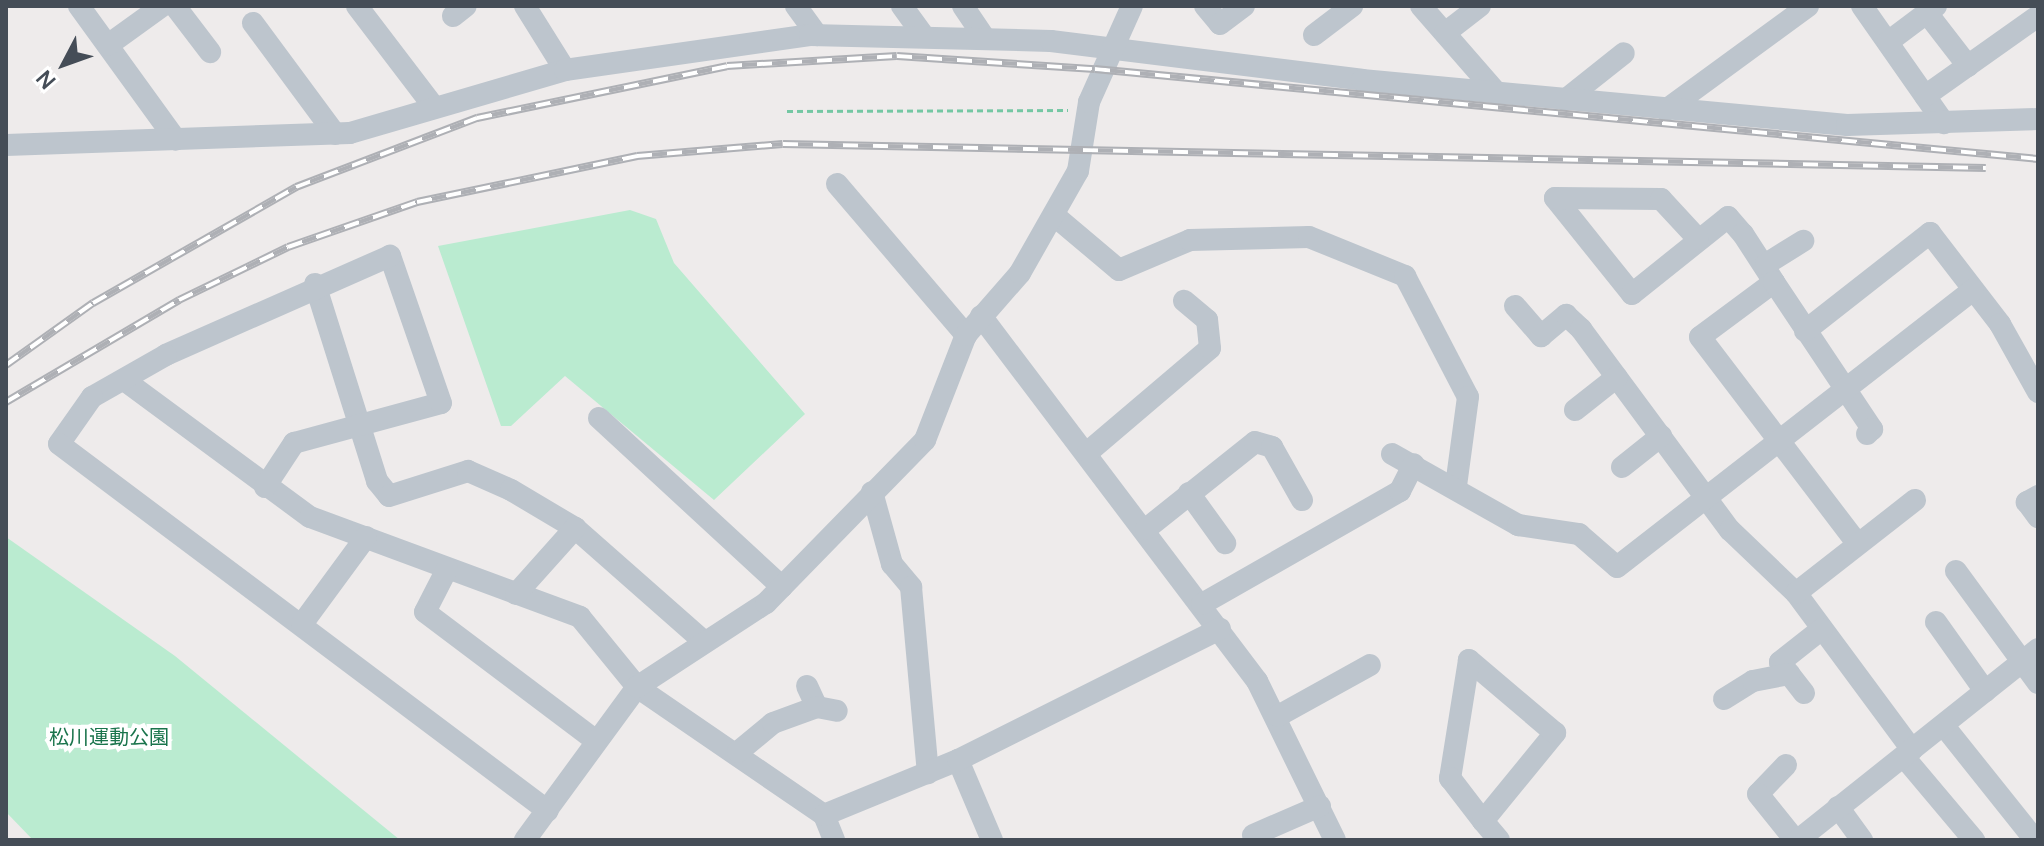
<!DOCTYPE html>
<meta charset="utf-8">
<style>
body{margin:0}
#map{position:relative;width:2044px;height:846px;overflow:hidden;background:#eeebeb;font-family:Manrope,"Noto Sans JP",sans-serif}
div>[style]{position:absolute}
.green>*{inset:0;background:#baebd0}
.path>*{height:3px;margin-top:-1.5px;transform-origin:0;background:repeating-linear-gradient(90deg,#74c7a3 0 6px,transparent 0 10px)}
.minor>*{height:22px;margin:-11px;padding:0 11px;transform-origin:11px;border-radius:11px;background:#bdc5cd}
.rail>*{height:8px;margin-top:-4px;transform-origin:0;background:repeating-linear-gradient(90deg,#fff 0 15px,#aeb0b5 0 30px);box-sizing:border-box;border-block:2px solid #aeb0b5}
span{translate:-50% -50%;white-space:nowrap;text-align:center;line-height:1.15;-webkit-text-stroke:8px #fff;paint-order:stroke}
.park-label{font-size:20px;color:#1a744c}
.frame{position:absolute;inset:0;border:8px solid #454d57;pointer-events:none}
.north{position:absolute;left:24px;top:24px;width:80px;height:80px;-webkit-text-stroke:6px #fff;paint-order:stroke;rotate:229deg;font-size:22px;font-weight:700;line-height:32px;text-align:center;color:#454d57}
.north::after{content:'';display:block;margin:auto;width:28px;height:36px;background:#454d57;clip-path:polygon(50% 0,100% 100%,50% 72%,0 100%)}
</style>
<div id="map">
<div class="green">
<i style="clip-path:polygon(630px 210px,656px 219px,674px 263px,805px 414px,714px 500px,565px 376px,511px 426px,501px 426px,438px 246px)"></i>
<i style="clip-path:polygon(6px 537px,175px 656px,400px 840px,33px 840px,6px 812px)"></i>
</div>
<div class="path">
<i style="left:787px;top:111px;width:281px;rotate:-0.2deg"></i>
</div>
<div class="minor">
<i style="left:79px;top:6px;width:165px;rotate:54.1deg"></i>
<i style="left:175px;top:6px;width:58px;rotate:52.7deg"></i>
<i style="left:357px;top:6px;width:127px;rotate:52.7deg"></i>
<i style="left:525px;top:6px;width:75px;rotate:58deg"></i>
<i style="left:796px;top:6px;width:36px;rotate:54deg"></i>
<i style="left:902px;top:6px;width:37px;rotate:54deg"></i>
<i style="left:963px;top:6px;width:37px;rotate:56deg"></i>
<i style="left:1205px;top:6px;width:23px;rotate:50deg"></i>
<i style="left:1220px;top:24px;width:30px;rotate:-37deg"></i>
<i style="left:1421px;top:6px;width:116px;rotate:48.9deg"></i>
<i style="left:1862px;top:6px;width:143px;rotate:55deg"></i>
<i style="left:1927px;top:13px;width:67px;rotate:52.3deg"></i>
<i style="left:453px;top:16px;width:16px;rotate:-38deg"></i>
<i style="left:253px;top:23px;width:138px;rotate:53.5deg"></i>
<i style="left:1445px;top:33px;width:44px;rotate:-37.6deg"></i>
<i style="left:1314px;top:35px;width:48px;rotate:-37.3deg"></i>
<i style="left:1888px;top:42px;width:60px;rotate:-36.9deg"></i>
<i style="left:108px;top:45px;width:67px;rotate:-35.8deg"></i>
<i style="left:1925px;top:96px;width:138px;rotate:-35.3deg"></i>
<i style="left:1565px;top:100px;width:75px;rotate:-38.5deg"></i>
<i style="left:1666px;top:110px;width:176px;rotate:-36.2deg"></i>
<i style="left:6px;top:145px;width:344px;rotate:-2deg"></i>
<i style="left:350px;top:133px;width:224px;rotate:-16.3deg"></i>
<i style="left:565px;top:70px;width:247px;rotate:-8.1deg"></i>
<i style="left:810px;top:35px;width:241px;rotate:1.4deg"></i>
<i style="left:1051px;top:41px;width:313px;rotate:7.1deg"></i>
<i style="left:1362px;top:80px;width:487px;rotate:5.3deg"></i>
<i style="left:1847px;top:125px;width:191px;rotate:-1.8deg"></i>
<i style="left:837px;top:184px;width:199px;rotate:49.5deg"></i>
<i style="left:1555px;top:198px;width:123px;rotate:51.3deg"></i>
<i style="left:1632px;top:294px;width:123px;rotate:-38.7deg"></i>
<i style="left:1728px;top:217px;width:23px;rotate:49deg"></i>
<i style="left:1743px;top:234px;width:57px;rotate:57.1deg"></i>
<i style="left:1774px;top:282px;width:92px;rotate:143.4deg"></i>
<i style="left:1700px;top:337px;width:259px;rotate:52.7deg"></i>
<i style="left:1555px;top:198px;width:106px;rotate:0.5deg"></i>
<i style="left:1661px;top:199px;width:54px;rotate:47.2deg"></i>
<i style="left:1056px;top:217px;width:82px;rotate:40.1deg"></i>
<i style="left:1119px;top:270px;width:77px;rotate:-22.9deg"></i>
<i style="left:1190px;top:240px;width:119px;rotate:-1.4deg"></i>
<i style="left:1309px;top:237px;width:104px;rotate:22.1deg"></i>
<i style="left:1405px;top:276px;width:136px;rotate:62.5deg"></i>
<i style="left:1468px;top:397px;width:90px;rotate:97.7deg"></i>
<i style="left:1766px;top:264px;width:44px;rotate:-31.9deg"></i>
<i style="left:1774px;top:282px;width:177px;rotate:56.3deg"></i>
<i style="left:1872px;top:429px;width:7px;rotate:135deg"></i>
<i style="left:315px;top:284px;width:207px;rotate:72.5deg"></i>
<i style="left:377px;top:481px;width:19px;rotate:51deg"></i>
<i style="left:389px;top:496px;width:83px;rotate:-17.6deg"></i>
<i style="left:468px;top:471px;width:47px;rotate:23.8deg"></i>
<i style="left:511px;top:490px;width:74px;rotate:30.7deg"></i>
<i style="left:575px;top:528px;width:171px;rotate:41.4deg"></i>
<i style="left:1515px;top:306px;width:40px;rotate:49deg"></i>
<i style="left:1541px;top:336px;width:33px;rotate:-40deg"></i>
<i style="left:1566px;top:315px;width:21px;rotate:43deg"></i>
<i style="left:1581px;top:329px;width:250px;rotate:53.5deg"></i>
<i style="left:1730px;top:530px;width:91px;rotate:43.7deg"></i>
<i style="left:1796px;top:593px;width:195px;rotate:53.5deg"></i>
<i style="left:981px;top:316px;width:458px;rotate:52.9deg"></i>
<i style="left:1257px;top:681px;width:177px;rotate:63.9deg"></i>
<i style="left:1805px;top:331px;width:159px;rotate:-38.1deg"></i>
<i style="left:1930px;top:233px;width:115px;rotate:52.4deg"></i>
<i style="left:2000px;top:324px;width:78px;rotate:60.8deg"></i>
<i style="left:124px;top:380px;width:231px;rotate:36.4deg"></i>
<i style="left:310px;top:517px;width:288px;rotate:20.3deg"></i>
<i style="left:580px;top:617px;width:90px;rotate:50.8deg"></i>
<i style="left:637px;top:687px;width:227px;rotate:34.4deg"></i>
<i style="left:824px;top:815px;width:27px;rotate:68deg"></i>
<i style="left:1575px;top:410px;width:53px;rotate:-38.2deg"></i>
<i style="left:599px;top:418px;width:249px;rotate:42.7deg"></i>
<i style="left:1088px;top:452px;width:160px;rotate:-40.4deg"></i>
<i style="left:1210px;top:348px;width:28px;rotate:-96deg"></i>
<i style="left:1207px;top:320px;width:30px;rotate:-140deg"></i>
<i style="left:1392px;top:454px;width:145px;rotate:29.4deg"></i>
<i style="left:1518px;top:525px;width:62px;rotate:8.4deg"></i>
<i style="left:1579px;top:534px;width:50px;rotate:41deg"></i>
<i style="left:1617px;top:567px;width:451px;rotate:-37.9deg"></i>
<i style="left:1622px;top:467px;width:50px;rotate:-38.5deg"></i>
<i style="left:265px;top:487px;width:53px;rotate:-56.6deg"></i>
<i style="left:294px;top:443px;width:152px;rotate:-15.2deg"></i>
<i style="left:441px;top:403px;width:156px;rotate:-109.1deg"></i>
<i style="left:390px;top:256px;width:245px;rotate:156.2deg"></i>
<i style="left:166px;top:355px;width:85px;rotate:150.4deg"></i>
<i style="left:92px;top:397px;width:57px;rotate:125.1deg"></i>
<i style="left:59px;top:444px;width:611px;rotate:36.89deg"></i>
<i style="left:872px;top:492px;width:75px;rotate:74.5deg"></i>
<i style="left:892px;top:564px;width:30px;rotate:50deg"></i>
<i style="left:911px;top:587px;width:187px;rotate:84.8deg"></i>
<i style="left:1189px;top:493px;width:62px;rotate:54.2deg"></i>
<i style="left:2038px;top:496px;width:13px;rotate:151deg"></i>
<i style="left:2027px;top:502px;width:19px;rotate:54deg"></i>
<i style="left:1146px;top:529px;width:139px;rotate:-38.6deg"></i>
<i style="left:1255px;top:442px;width:18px;rotate:16deg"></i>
<i style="left:1272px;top:447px;width:61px;rotate:60.5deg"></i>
<i style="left:447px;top:569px;width:48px;rotate:117.1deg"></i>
<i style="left:425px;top:612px;width:214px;rotate:37deg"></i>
<i style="left:1956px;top:571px;width:139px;rotate:53.8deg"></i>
<i style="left:1796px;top:593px;width:151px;rotate:-38deg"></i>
<i style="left:516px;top:594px;width:89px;rotate:-48.2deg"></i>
<i style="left:1202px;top:604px;width:228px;rotate:-29.7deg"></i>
<i style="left:1400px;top:491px;width:30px;rotate:-63deg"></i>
<i style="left:1936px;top:622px;width:85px;rotate:54.6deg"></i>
<i style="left:302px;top:624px;width:108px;rotate:-53.7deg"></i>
<i style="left:807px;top:686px;width:23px;rotate:65deg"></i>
<i style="left:1804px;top:693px;width:39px;rotate:-128deg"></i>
<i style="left:1780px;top:662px;width:53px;rotate:-38.2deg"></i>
<i style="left:1724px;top:699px;width:34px;rotate:-32deg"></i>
<i style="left:1753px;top:681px;width:37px;rotate:-11deg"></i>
<i style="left:1278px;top:716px;width:105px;rotate:-29deg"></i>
<i style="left:1944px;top:726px;width:146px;rotate:51.4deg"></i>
<i style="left:738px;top:752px;width:45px;rotate:-39.6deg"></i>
<i style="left:773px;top:723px;width:47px;rotate:-20deg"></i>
<i style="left:817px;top:707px;width:20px;rotate:11deg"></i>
<i style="left:1904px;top:757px;width:109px;rotate:49.9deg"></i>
<i style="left:958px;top:760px;width:87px;rotate:67deg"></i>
<i style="left:1786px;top:765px;width:40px;rotate:134deg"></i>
<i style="left:1758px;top:794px;width:59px;rotate:51.2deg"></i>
<i style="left:1838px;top:807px;width:41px;rotate:54deg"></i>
<i style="left:824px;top:815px;width:145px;rotate:-22.3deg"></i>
<i style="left:958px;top:760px;width:293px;rotate:-26.6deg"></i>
<i style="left:1483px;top:821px;width:114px;rotate:-50.7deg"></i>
<i style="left:1555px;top:733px;width:113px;rotate:-139.7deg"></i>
<i style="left:1469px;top:660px;width:120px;rotate:99.1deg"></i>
<i style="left:1450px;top:778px;width:54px;rotate:52.5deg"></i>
<i style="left:1483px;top:821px;width:25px;rotate:50deg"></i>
<i style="left:1253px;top:835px;width:73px;rotate:-23.4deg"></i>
<i style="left:525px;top:840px;width:190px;rotate:-53.8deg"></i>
<i style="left:637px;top:687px;width:154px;rotate:-33.1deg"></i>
<i style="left:766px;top:603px;width:228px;rotate:-45.7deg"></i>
<i style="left:925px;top:440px;width:113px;rotate:-68.7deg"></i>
<i style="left:966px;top:335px;width:82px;rotate:-48.9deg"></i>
<i style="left:1020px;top:273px;width:117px;rotate:-60.4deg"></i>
<i style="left:1078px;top:171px;width:70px;rotate:-80.9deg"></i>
<i style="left:1089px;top:102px;width:105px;rotate:-65.9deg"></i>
<i style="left:1798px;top:840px;width:307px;rotate:-38.5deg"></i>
</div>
<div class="rail">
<i style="left:6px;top:365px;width:107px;rotate:-35.5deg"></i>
<i style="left:93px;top:303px;width:234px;rotate:-29.7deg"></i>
<i style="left:296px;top:187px;width:194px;rotate:-20.9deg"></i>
<i style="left:477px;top:118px;width:255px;rotate:-11.7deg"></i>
<i style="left:727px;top:66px;width:170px;rotate:-3.4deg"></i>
<i style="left:897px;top:56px;width:198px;rotate:3.8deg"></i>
<i style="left:1095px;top:69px;width:947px;rotate:5.45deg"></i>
<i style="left:6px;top:402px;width:201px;rotate:-30.5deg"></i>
<i style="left:179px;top:300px;width:121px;rotate:-25.9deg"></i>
<i style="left:288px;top:247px;width:137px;rotate:-19.2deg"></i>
<i style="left:417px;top:202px;width:225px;rotate:-11.8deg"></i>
<i style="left:637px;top:156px;width:146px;rotate:-4.7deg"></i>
<i style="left:783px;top:144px;width:1203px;rotate:1.14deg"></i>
</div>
<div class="park-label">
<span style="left:109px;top:736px">松川運動公園</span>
</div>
<div class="frame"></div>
<div class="north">N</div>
</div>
